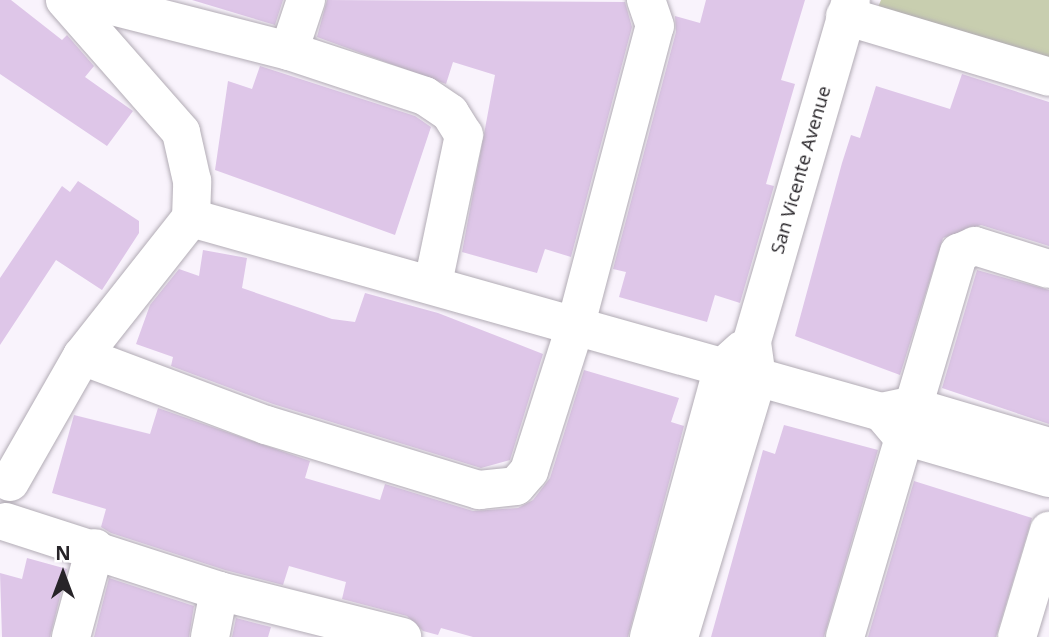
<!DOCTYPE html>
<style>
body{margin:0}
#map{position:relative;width:1049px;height:637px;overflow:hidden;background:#f9f3fc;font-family:"Open Sans",sans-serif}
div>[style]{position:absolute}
.green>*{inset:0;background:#c8ceaf}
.building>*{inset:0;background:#dec6e8}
.roads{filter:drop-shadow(0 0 2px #b2acb5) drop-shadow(0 0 2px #b2acb5)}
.street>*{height:38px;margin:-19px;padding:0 19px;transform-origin:19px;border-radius:19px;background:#fff}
span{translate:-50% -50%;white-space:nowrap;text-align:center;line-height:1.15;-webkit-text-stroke:5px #fff;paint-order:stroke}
.street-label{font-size:19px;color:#272428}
.north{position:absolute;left:28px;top:539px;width:70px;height:70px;-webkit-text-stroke:5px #fff;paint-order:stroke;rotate:0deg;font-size:19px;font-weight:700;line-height:28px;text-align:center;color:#272428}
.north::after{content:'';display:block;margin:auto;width:24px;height:32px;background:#272428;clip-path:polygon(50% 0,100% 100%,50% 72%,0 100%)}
</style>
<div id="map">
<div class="green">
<i style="clip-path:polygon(881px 0,1049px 0,1049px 66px,874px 17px)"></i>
</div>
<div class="building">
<i style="clip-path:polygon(0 0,11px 0,62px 40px,67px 35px,94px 66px,85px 77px,133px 111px,107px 146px,0 74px)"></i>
<i style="clip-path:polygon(192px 0,283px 0,275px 25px)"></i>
<i style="clip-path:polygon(327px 0,625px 2px,632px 27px,571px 257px,545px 249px,537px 273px,462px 252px,495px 75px,453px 62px,446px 84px,317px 37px)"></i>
<i style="clip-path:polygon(706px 0,805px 0,781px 80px,795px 84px,766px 184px,774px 186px,740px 303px,715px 295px,707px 322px,619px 297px,626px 272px,613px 269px,676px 32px,675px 16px,700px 23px)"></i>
<i style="clip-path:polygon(260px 66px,415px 116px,431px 127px,395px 235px,215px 170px,228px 81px,252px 89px)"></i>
<i style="clip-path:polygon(962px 74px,1049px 102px,1049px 246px,981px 225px,943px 238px,900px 375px,795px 336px,842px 163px,851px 135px,860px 138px,876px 86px,950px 109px)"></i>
<i style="clip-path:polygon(78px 181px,139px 221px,139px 233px,102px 290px,56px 260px,0 345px,0 278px,62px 186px,70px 192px)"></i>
<i style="clip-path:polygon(203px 250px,247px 258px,242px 288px,332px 319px,355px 322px,365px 293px,438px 313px,543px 354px,510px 460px,481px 468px,273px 404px,171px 366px,173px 357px,136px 344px,150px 305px,179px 269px,199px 276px)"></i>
<i style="clip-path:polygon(977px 270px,1049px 290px,1049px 424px,942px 388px)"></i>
<i style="clip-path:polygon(584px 370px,679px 398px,671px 422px,684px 426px,628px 637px,473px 637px,441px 628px,438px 635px,423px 631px,407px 616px,342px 599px,346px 582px,289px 566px,283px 585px,225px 570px,111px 533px,101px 527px,106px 509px,52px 493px,74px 415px,150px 434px,158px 408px,310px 461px,305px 478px,380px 500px,385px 484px,473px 511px,518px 508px,533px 500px,550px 478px)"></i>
<i style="clip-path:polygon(784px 425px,878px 450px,824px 637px,711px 637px,763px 450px,775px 454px)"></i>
<i style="clip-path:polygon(914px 481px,1032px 518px,996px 637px,868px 637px)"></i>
<i style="clip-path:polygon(27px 558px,67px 569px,50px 637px,2px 637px,0 573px,22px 579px)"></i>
<i style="clip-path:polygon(109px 578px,194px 606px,189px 637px,94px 637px)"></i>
<i style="clip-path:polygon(236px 618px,271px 627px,268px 637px,232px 637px)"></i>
</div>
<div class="roads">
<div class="street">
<i style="left:89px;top:0;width:206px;rotate:14.3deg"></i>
<i style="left:289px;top:51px;width:143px;rotate:18.3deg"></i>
<i style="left:425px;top:96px;width:30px;rotate:34deg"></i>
<i style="left:450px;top:113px;width:26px;rotate:58deg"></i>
<i style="left:464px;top:135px;width:151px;rotate:101.8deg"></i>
<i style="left:845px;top:16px;width:213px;rotate:16.6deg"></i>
<i style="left:289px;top:51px;width:54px;rotate:-71.6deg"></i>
<i style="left:191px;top:218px;width:717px;rotate:15.7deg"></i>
<i style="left:881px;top:412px;width:30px;rotate:-12deg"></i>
<i style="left:910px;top:406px;width:145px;rotate:16.4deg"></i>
<i style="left:82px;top:356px;width:197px;rotate:20.6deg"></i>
<i style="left:266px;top:425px;width:223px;rotate:17deg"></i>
<i style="left:479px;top:490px;width:37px;rotate:-6deg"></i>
<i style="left:516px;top:486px;width:20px;rotate:-49deg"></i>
<i style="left:529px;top:471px;width:154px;rotate:-72.3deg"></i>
<i style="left:576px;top:324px;width:308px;rotate:-75.2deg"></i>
<i style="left:655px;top:26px;width:28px;rotate:-109deg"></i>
<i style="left:885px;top:416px;width:25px;rotate:50deg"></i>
<i style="left:901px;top:435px;width:154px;rotate:16.2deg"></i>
<i style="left:10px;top:482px;width:145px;rotate:-60.3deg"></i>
<i style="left:82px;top:356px;width:176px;rotate:-51.7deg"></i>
<i style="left:191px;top:218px;width:37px;rotate:-88deg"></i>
<i style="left:192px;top:181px;width:50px;rotate:-102.7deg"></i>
<i style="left:181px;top:132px;width:176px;rotate:-131.3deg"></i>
<i style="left:6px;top:522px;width:224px;rotate:17.9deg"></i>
<i style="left:219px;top:591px;width:189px;rotate:14.1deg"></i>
<i style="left:71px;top:637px;width:92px;rotate:-74.9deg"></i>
<i style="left:210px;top:637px;width:47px;rotate:-78.9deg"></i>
<i style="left:649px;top:637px;width:280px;rotate:-74.7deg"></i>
<i style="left:723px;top:367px;width:25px;rotate:-42deg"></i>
<i style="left:679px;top:637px;width:270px;rotate:-73.2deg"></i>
<i style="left:757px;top:378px;width:37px;rotate:-98deg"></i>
<i style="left:752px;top:341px;width:355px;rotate:-73.8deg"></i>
<i style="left:845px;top:637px;width:401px;rotate:-73.5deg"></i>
<i style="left:959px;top:253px;width:17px;rotate:-24deg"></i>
<i style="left:975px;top:246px;width:77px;rotate:17.3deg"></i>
<i style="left:1017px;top:637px;width:111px;rotate:-73.2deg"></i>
</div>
</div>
<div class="street-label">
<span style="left:801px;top:170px;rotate:-74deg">San Vicente Avenue</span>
</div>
<div class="north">N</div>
</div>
